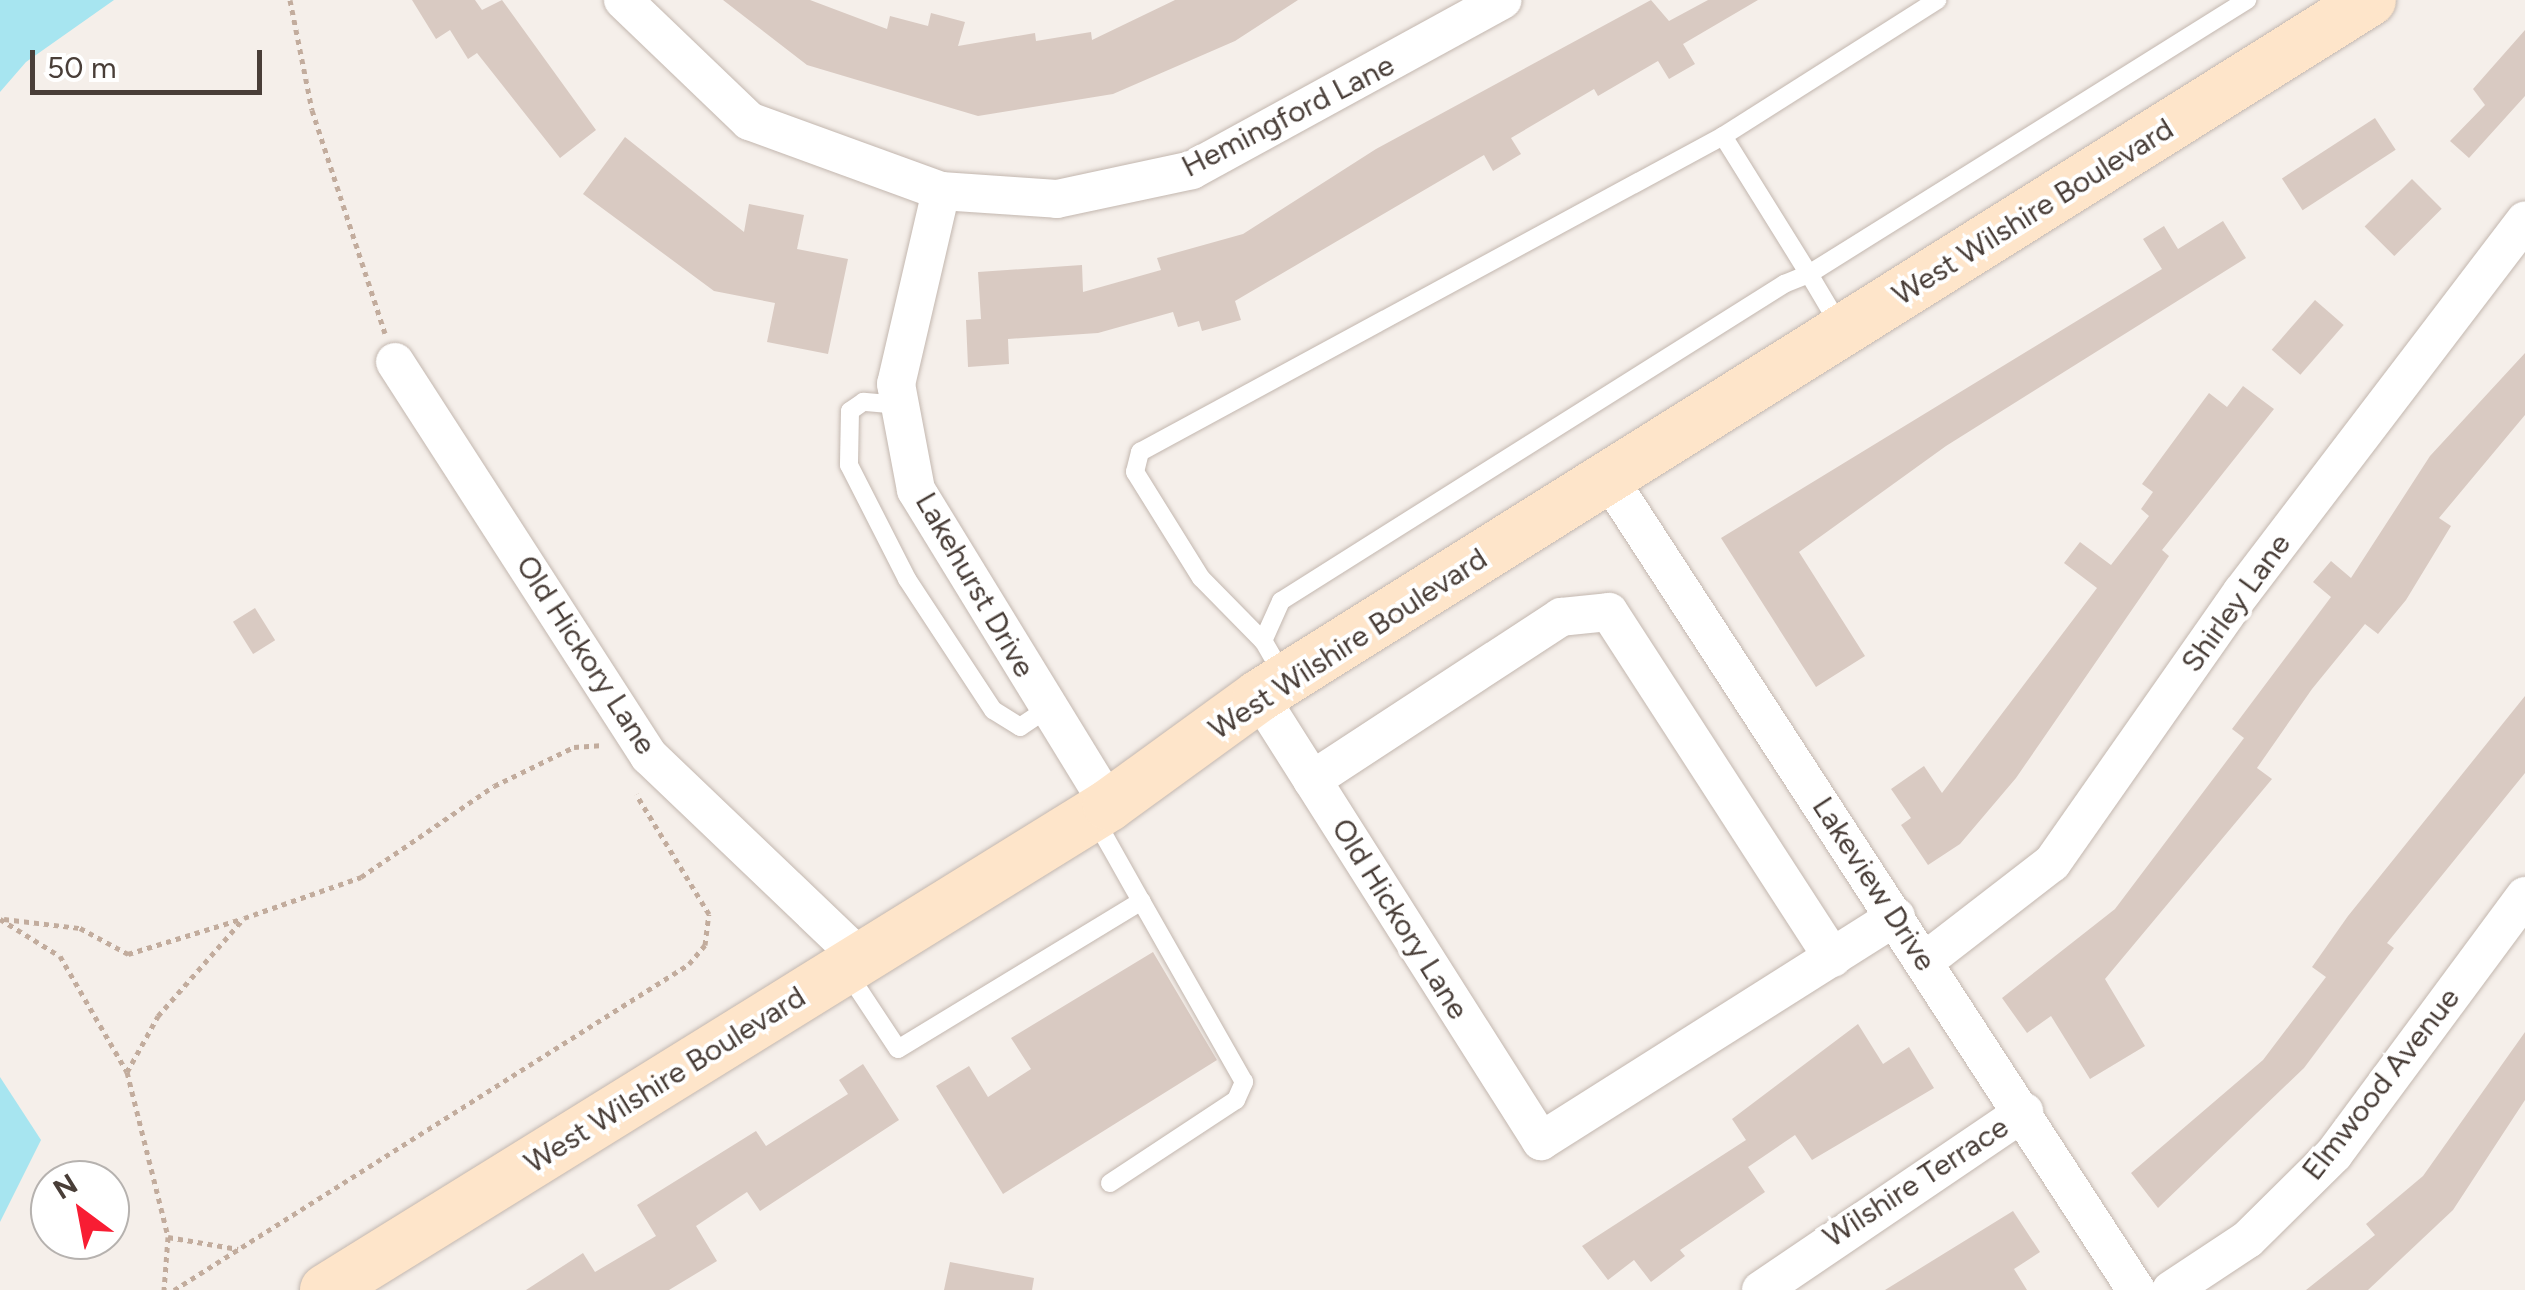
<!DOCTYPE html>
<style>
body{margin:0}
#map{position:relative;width:2525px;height:1290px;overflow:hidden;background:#f5efea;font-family:Figtree,sans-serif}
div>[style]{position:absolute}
.water>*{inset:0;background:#a7e5f0}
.building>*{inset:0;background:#d9cac2;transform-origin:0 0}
.path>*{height:5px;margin-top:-2.5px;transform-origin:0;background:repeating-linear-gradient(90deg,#c2ac9d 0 5px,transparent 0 10px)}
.roads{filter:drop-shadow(0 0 2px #c3b7af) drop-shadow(0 0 2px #c3b7af)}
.lane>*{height:18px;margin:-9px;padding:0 9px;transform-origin:9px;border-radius:9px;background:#fff}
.street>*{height:38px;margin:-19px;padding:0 19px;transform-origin:19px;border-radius:19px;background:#fff}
.secondary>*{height:52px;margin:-26px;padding:0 26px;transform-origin:26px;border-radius:26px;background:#fee5ca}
span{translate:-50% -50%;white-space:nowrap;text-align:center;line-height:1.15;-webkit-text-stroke:8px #fff;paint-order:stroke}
.street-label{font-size:30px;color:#493e38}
.north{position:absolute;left:30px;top:1160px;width:100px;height:100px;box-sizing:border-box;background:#fff;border:2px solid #b6b2af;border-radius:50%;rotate:328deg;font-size:28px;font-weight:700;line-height:40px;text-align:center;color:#493e38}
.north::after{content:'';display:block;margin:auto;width:35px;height:45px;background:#f81d33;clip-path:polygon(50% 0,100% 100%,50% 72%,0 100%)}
.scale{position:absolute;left:30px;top:50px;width:232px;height:45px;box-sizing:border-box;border:5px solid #493e38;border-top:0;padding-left:12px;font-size:30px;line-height:35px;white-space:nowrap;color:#493e38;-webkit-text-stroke:8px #fff;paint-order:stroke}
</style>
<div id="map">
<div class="water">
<i style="clip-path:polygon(0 0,114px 0,26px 62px,0 92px)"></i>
<i style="clip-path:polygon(0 1077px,41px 1140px,0 1222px)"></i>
</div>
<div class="building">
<i style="clip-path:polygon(412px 0,475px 0,482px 10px,502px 0,596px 130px,560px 158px,477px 53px,468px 59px,450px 30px,436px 39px)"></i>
<i style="clip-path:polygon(723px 0,810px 0,887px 29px,890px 16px,928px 26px,931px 13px,965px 22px,958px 46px,1035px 33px,1036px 41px,1091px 32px,1092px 40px,1175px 0,1298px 0,1235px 41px,1113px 94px,978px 116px,807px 65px)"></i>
<i style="clip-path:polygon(1651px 0,1669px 21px,1708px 0,1758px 0,1683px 44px,1695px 64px,1669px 79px,1658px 61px,1598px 96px,1594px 89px,1511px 138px,1521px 154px,1493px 171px,1484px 155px,1235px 301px,1241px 320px,1202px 331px,1199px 321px,1178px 327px,1173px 312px,1098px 333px,1008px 339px,1009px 364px,968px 367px,966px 320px,981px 319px,978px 272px,1082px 265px,1083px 292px,1161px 270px,1157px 258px,1243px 234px,1376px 149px)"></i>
<i style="clip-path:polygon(2525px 30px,2525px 96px,2469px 158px,2450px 141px,2485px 105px,2473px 89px)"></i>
<i style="left:2375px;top:118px;width:38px;height:111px;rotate:57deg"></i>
<i style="clip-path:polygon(625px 137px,744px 232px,749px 204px,804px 215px,797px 249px,848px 259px,828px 354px,767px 342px,775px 303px,714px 291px,583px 194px)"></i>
<i style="left:2412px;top:179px;width:42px;height:67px;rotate:45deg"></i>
<i style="clip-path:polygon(2223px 221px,2246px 258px,1946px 446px,1799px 552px,1865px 656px,1816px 687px,1721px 538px,2162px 269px,2143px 239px,2164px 226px,2178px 249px)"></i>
<i style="left:2315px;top:300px;width:38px;height:66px;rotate:41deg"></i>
<i style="clip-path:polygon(2525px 353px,2525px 415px,2439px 518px,2451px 526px,2406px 600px,2378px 634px,2365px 624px,2312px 689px,2257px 768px,2272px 779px,2105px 979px,2145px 1046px,2090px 1079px,2051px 1016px,2027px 1033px,2002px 998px,2115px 909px,2244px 738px,2232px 729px,2331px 597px,2313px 582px,2331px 561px,2351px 578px,2430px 456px)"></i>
<i style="clip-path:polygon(2243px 386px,2274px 409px,2162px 550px,2169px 556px,2016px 778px,1960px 844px,1928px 865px,1901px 825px,1911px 818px,1891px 789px,1924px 766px,1942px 793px,2097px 588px,2064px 563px,2080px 542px,2111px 565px,2149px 516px,2141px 509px,2153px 492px,2142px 484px,2209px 393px,2227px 407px)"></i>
<i style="left:255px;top:608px;width:38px;height:26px;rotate:58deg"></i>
<i style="clip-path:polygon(2525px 696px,2525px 773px,2387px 943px,2394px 948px,2304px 1068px,2158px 1208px,2131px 1173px,2263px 1060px,2326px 977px,2312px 967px,2348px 916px)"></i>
<i style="clip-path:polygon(1153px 952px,1217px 1060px,1003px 1194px,936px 1086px,969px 1066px,988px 1097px,1031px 1069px,1011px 1038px)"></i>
<i style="clip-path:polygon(1858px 1024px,1883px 1064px,1909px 1047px,1934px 1088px,1812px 1160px,1795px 1135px,1748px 1167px,1765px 1192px,1680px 1250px,1685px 1256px,1651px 1282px,1634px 1260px,1608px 1280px,1582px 1246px,1746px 1140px,1732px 1119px)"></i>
<i style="clip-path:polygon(2525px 1032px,2525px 1100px,2453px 1210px,2368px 1290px,2306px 1290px,2375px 1235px,2366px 1224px,2423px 1176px)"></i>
<i style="clip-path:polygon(863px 1064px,899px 1120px,760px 1211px,747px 1192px,696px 1226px,717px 1261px,669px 1290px,526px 1290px,583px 1253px,595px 1272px,656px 1236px,637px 1205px,756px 1131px,766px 1146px,848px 1094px,839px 1080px)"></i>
<i style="clip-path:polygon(2013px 1211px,2040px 1252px,2014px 1269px,2027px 1290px,1885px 1290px)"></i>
<i style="clip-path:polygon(950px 1262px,1034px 1278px,1032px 1290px,944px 1290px)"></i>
</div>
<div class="path">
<i style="left:290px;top:0;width:112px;rotate:78.7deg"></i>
<i style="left:312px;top:110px;width:235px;rotate:71.9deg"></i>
<i style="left:0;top:919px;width:70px;rotate:31.7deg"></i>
<i style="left:60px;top:956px;width:134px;rotate:60deg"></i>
<i style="left:127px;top:1072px;width:170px;rotate:76deg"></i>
<i style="left:168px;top:1237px;width:53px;rotate:94.3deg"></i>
<i style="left:4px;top:919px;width:77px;rotate:6.8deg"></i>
<i style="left:80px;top:928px;width:55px;rotate:28.4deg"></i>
<i style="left:128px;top:954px;width:118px;rotate:-17.2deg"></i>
<i style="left:127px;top:1072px;width:64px;rotate:-61deg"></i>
<i style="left:158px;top:1016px;width:130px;rotate:-48.7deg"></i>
<i style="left:244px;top:918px;width:124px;rotate:-19.3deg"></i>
<i style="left:361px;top:877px;width:161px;rotate:-34.4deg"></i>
<i style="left:494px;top:786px;width:89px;rotate:-26deg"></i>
<i style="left:574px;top:747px;width:26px;rotate:-4deg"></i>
<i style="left:168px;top:1237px;width:71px;rotate:9.7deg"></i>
<i style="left:174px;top:1290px;width:610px;rotate:-32.33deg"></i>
<i style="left:689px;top:964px;width:25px;rotate:-50deg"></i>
<i style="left:705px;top:945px;width:31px;rotate:-83deg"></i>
<i style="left:709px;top:914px;width:140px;rotate:-121.3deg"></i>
</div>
<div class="roads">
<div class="lane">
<i style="left:1723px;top:136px;width:163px;rotate:58.1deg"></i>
<i style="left:1809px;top:274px;width:517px;rotate:-32.03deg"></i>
<i style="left:900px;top:405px;width:37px;rotate:-175deg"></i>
<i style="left:863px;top:402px;width:16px;rotate:145deg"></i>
<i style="left:850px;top:411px;width:54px;rotate:91.1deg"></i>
<i style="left:849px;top:465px;width:128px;rotate:63deg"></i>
<i style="left:907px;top:579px;width:157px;rotate:56.7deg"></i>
<i style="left:993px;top:710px;width:32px;rotate:32deg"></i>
<i style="left:1020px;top:727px;width:34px;rotate:-34deg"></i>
<i style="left:1263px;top:641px;width:88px;rotate:-134.5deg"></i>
<i style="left:1201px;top:578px;width:125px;rotate:-121.9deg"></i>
<i style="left:1135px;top:472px;width:21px;rotate:-76deg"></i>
<i style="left:1140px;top:452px;width:663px;rotate:-28.46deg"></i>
<i style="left:1723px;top:136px;width:254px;rotate:-32.4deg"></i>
<i style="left:1283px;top:675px;width:39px;rotate:-120deg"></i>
<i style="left:1263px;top:641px;width:44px;rotate:-65.8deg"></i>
<i style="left:1281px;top:601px;width:595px;rotate:-32.22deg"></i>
<i style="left:1784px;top:284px;width:27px;rotate:-22deg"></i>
<i style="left:1809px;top:274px;width:63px;rotate:59.3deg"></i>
<i style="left:847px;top:972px;width:92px;rotate:56.5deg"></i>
<i style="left:898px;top:1049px;width:285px;rotate:-31.3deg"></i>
<i style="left:1141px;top:901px;width:92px;rotate:-119.4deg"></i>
<i style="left:1110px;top:1183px;width:151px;rotate:-33.4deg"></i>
<i style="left:1236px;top:1100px;width:20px;rotate:-66deg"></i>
<i style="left:1244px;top:1082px;width:208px;rotate:-119.6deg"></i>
</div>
<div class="street">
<i style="left:623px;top:0;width:175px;rotate:43.8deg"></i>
<i style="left:749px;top:121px;width:204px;rotate:20deg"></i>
<i style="left:941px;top:191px;width:116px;rotate:3.9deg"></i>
<i style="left:1057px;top:199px;width:138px;rotate:-12.1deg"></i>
<i style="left:1192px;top:170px;width:354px;rotate:-28.7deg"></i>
<i style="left:941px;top:191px;width:198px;rotate:103.1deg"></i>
<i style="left:896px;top:384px;width:108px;rotate:79.3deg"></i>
<i style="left:916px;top:490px;width:369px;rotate:58.5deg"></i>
<i style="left:395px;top:362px;width:469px;rotate:57.2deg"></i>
<i style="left:649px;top:756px;width:291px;rotate:43.7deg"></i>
<i style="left:1609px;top:479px;width:967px;rotate:56.98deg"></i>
<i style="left:1259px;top:696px;width:527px;rotate:57.64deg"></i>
<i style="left:1541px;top:1141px;width:420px;rotate:-32.3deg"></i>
<i style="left:1312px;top:780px;width:298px;rotate:-33.2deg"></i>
<i style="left:1561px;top:617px;width:48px;rotate:-5.9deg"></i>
<i style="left:1609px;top:612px;width:412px;rotate:57.1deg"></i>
<i style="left:1925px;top:961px;width:160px;rotate:-37.7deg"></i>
<i style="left:2052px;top:863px;width:331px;rotate:-55deg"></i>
<i style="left:2242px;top:592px;width:467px;rotate:-52.7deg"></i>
<i style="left:1761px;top:1290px;width:318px;rotate:-34.1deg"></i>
<i style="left:2171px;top:1290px;width:92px;rotate:-33.5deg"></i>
<i style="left:2248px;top:1239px;width:121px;rotate:-44.7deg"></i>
<i style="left:2334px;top:1154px;width:321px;rotate:-53.5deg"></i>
</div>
<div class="secondary">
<i style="left:326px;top:1290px;width:921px;rotate:-31.77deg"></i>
<i style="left:1109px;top:805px;width:185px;rotate:-36deg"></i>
<i style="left:1259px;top:696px;width:1311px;rotate:-32.07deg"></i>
</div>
</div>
<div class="street-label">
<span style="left:1288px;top:116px;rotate:-27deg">Hemingford Lane</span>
<span style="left:2033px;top:212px;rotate:-32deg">West Wilshire Boulevard</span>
<span style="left:975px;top:585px;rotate:60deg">Lakehurst Drive</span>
<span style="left:2236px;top:603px;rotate:-54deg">Shirley Lane</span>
<span style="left:1348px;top:644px;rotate:-33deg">West Wilshire Boulevard</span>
<span style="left:586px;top:655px;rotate:57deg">Old Hickory Lane</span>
<span style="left:1874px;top:884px;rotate:57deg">Lakeview Drive</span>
<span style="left:1400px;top:919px;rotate:58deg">Old Hickory Lane</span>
<span style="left:665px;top:1080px;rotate:-32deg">West Wilshire Boulevard</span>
<span style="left:2381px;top:1084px;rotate:-52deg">Elmwood Avenue</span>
<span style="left:1916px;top:1182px;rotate:-33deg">Wilshire Terrace</span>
</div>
<div class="north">N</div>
<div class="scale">50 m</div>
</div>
